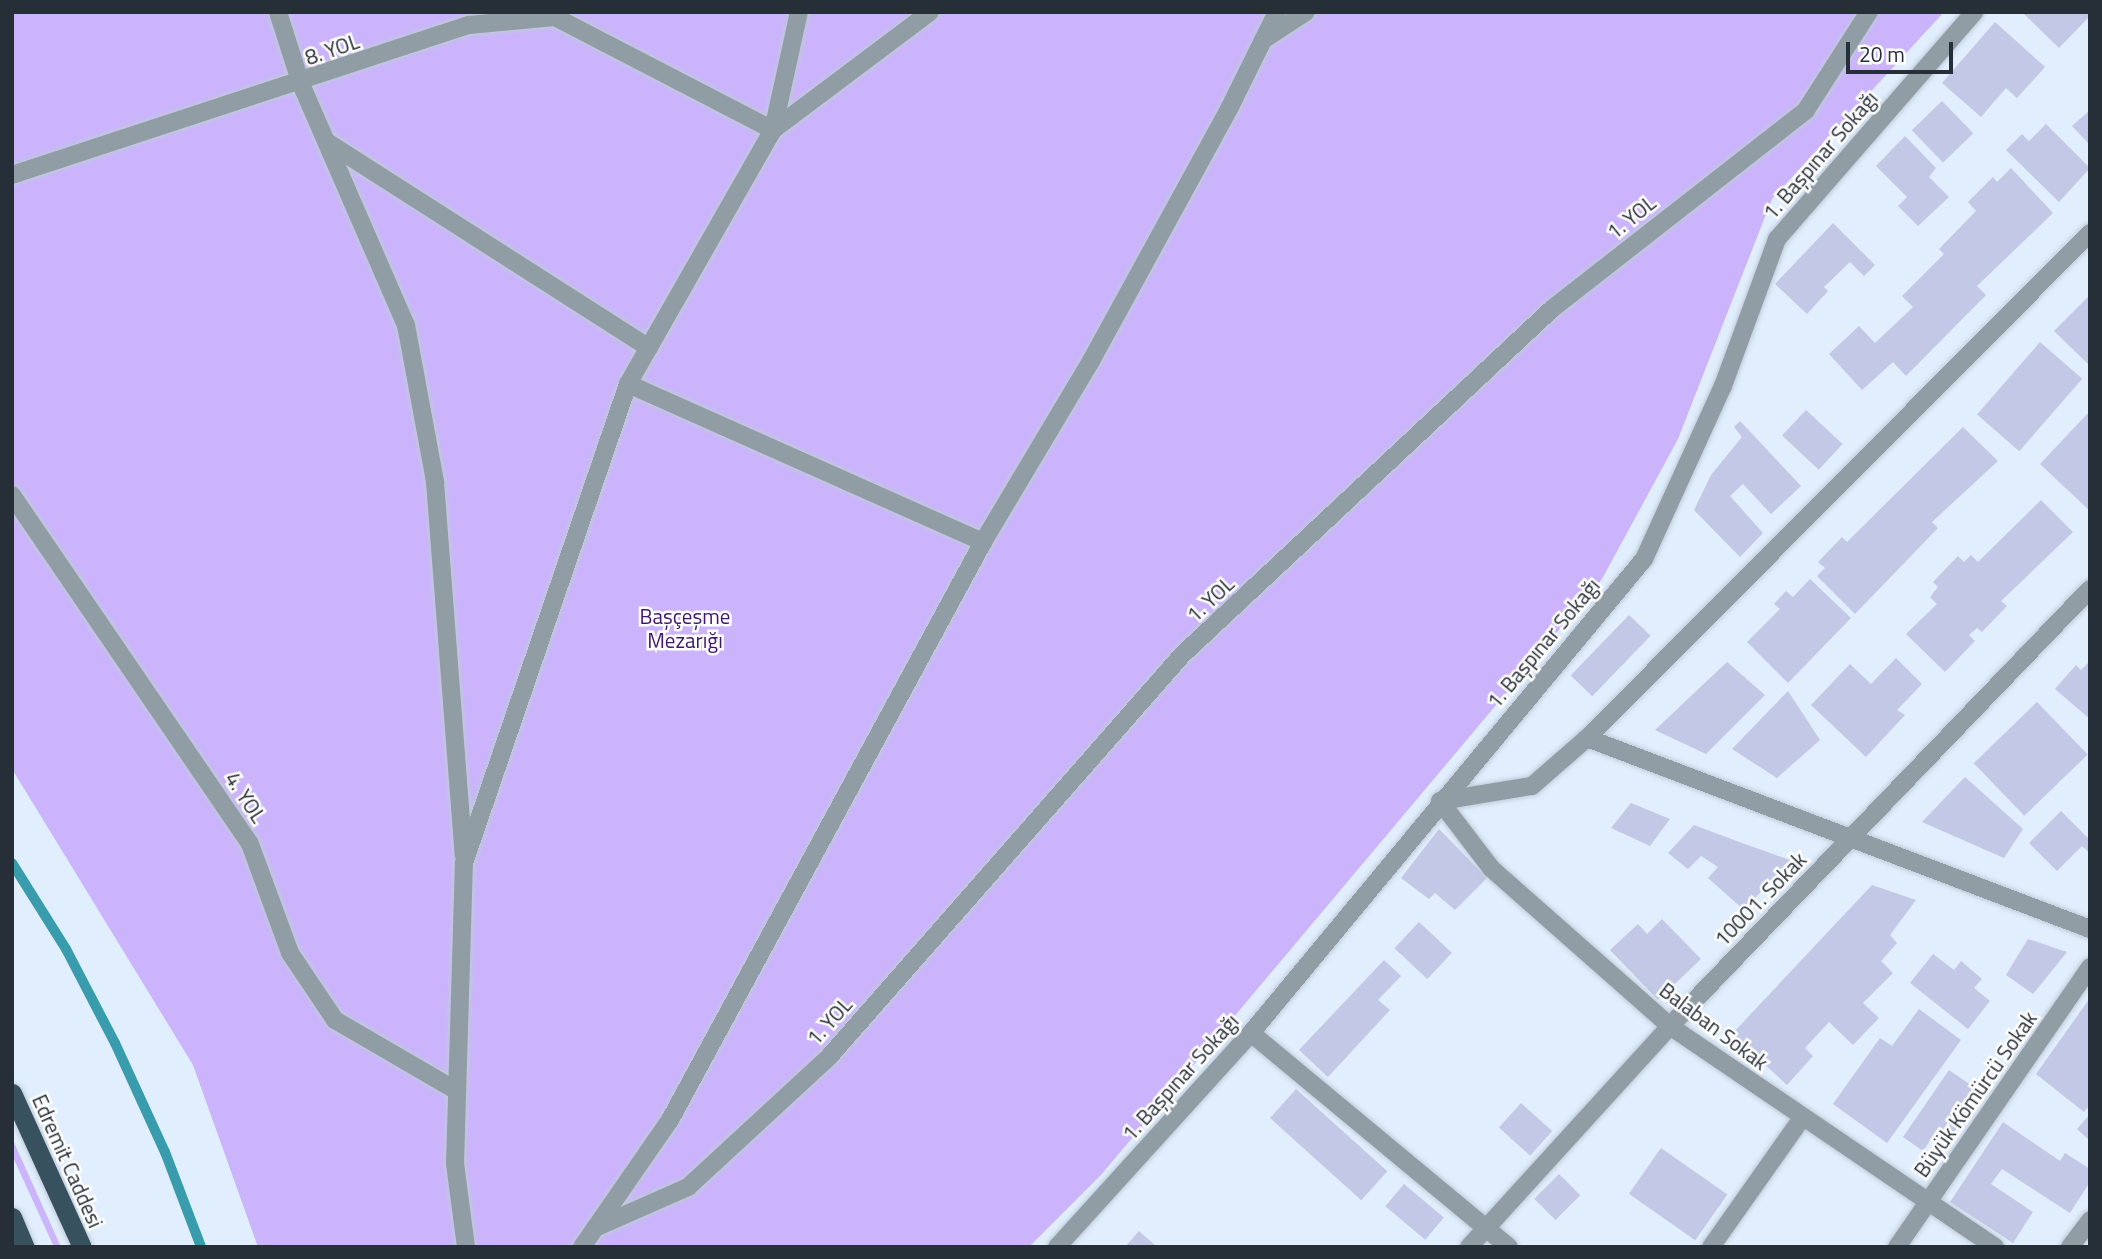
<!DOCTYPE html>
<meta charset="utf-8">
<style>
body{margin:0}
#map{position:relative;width:2102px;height:1259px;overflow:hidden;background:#e1eefd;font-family:"Titillium Web",sans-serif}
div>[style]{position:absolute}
.green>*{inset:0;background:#cbb4fc}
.stream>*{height:10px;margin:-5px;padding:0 5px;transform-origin:5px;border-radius:5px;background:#389cad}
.building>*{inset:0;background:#c2c8e5;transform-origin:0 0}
.roads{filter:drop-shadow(0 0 2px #bfcbd9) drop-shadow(0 0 2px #bfcbd9)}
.pedestrian>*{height:18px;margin:-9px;padding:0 9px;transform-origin:9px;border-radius:9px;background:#909da5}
.minor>*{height:18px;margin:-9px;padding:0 9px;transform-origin:9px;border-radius:9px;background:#909da5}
.trunk>*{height:19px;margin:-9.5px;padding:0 9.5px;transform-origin:9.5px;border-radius:9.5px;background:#38515e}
span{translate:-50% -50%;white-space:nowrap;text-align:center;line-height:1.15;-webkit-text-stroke:5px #fff;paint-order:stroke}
.street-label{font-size:21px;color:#262e37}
.park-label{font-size:21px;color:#421774}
.frame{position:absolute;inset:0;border:14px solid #262e37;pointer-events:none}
.scale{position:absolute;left:1846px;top:42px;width:107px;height:32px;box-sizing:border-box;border:4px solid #262e37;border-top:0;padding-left:9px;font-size:21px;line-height:24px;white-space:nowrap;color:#262e37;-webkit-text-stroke:5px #fff;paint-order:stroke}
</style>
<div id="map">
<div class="green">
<i style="clip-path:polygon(12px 12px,1944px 12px,1772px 199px,1678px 439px,1602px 579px,1101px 1175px,1029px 1247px,258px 1247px,193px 1065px,12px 769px)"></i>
<i style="clip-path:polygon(12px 1138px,61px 1247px,54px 1247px,12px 1155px)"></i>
</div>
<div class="stream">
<i style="left:12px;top:863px;width:102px;rotate:57.9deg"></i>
<i style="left:66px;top:949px;width:106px;rotate:62.5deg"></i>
<i style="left:115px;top:1043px;width:120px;rotate:65.4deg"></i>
<i style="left:165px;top:1152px;width:102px;rotate:69.2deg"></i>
</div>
<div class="building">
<i style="clip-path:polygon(2022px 12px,2086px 12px,2090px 16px,2059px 48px)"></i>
<i style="clip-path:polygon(1995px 22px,2045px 67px,2017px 98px,2006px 88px,1981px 117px,1942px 83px)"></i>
<i style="left:1942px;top:101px;width:45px;height:42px;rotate:46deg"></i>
<i style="clip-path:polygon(2090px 110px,2090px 145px,2072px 126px)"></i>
<i style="clip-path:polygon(2046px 124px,2090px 168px,2059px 202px,2006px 150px,2022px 134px,2029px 141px)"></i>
<i style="clip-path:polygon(1905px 136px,1936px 168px,1929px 177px,1949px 197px,1918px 226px,1898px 206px,1907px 197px,1876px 166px)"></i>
<i style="clip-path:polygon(2011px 168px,2053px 213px,1977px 286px,1986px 295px,1906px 376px,1893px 362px,1862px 390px,1829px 354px,1859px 326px,1875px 343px,1913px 307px,1902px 296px,1944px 254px,1939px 249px,1976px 211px,1968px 202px,1993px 177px,1997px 182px)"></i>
<i style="clip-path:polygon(1833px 223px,1875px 265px,1864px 276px,1850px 262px,1824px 287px,1828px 291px,1807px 314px,1775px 284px)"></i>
<i style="clip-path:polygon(2090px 295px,2090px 366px,2054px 331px)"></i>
<i style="left:2040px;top:342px;width:56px;height:96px;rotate:41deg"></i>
<i style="left:1806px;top:410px;width:50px;height:35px;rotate:43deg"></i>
<i style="clip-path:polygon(2090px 411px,2090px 511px,2040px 464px)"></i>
<i style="clip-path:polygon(1740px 421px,1801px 486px,1771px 514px,1743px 484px,1730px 496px,1763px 533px,1740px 557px,1694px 510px,1711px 475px,1742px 437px,1734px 427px)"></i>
<i style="clip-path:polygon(1963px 427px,1998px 461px,1932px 522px,1938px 528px,1855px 614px,1817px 576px,1825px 568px,1818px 562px,1842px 537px,1847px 542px)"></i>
<i style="clip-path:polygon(2041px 500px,2073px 532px,2001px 601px,2007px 606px,1982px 632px,1977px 628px,1969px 635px,1975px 641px,1945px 672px,1906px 634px,1937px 604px,1930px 597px,1938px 587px,1933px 582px,1958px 556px,1964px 562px,1971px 555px,1978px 562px)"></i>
<i style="clip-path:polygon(1810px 579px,1851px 618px,1788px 683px,1747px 642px,1780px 609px,1774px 604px,1786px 591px,1793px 597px)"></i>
<i style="left:1629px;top:615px;width:30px;height:84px;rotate:44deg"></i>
<i style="clip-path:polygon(1896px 658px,1922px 684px,1897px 710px,1905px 715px,1866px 757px,1811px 705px,1850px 664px,1871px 684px)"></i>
<i style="clip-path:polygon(2090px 661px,2090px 719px,2055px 689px,2076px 665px,2081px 670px)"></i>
<i style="clip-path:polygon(1727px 662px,1765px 695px,1706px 754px,1655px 730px)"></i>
<i style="clip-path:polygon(1788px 691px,1820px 740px,1777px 778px,1732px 749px)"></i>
<i style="left:2037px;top:702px;width:73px;height:88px;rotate:46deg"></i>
<i style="clip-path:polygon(1965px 777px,2023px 829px,2004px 858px,1922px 822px)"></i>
<i style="clip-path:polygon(1631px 803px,1670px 819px,1650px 846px,1611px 828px)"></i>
<i style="clip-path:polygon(2061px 811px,2090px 840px,2090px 853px,2082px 846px,2057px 871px,2029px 843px)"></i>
<i style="clip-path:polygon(1694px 825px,1742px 843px,1790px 860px,1744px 910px,1708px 878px,1718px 867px,1701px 856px,1688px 869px,1668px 853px)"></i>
<i style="clip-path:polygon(1439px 829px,1487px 878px,1455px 910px,1435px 893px,1429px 899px,1401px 878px)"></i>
<i style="clip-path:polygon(1872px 885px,1916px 900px,1890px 935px,1897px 943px,1881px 961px,1893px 973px,1863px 1003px,1879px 1018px,1853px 1045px,1829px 1022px,1805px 1048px,1813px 1056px,1787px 1085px,1732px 1034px)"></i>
<i style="clip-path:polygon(1662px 919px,1701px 959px,1658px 1000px,1610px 950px,1638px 924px,1647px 934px)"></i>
<i style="left:1419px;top:922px;width:45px;height:36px;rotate:43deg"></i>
<i style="clip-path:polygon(2028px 939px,2067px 952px,2033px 994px,2006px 975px)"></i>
<i style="clip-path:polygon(1933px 954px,1954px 970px,1961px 961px,1982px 979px,1974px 988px,1990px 1001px,1968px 1029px,1910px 983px)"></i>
<i style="clip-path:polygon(1384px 960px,1401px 976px,1378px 1000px,1390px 1010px,1328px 1077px,1299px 1050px)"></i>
<i style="clip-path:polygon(2090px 998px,2090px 1105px,2084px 1112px,2036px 1074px)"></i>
<i style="clip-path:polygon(1919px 1009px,1961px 1040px,1887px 1143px,1833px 1104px,1880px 1038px,1892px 1046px)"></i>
<i style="clip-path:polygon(1949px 1070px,1981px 1092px,1944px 1147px,1931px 1139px,1923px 1151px,1903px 1137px)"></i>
<i style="left:1296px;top:1089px;width:123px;height:39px;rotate:42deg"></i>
<i style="left:1521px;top:1103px;width:42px;height:33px;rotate:42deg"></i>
<i style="clip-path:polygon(2090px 1114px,2090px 1141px,2077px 1129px)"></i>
<i style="clip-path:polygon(2003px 1122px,2060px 1161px,2065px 1153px,2090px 1169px,2090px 1182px,2070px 1213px,2002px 1169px,1991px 1184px,2033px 1212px,2013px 1243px,1950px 1202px)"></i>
<i style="left:1661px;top:1148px;width:81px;height:56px;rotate:35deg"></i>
<i style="left:1559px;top:1174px;width:30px;height:35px;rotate:45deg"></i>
<i style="left:1404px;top:1184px;width:52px;height:29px;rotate:40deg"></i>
<i style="clip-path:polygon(1139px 1231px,1157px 1247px,1125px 1247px)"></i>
</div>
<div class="roads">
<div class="pedestrian">
<i style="left:278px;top:12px;width:76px;rotate:72.3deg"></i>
<i style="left:301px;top:84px;width:263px;rotate:66.5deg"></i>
<i style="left:406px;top:325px;width:160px;rotate:79.5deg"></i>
<i style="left:435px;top:482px;width:375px;rotate:85.6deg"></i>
<i style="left:1263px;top:40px;width:51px;rotate:-33.1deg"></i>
<i style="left:327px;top:142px;width:382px;rotate:32.6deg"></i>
<i style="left:12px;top:175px;width:481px;rotate:-18.2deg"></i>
<i style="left:469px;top:25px;width:86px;rotate:-5.3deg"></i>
<i style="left:555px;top:17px;width:246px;rotate:27.4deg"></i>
<i style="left:773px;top:130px;width:121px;rotate:-77.6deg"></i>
<i style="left:628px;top:384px;width:389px;rotate:24deg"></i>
<i style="left:12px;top:495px;width:422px;rotate:55.7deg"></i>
<i style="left:250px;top:844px;width:116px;rotate:69.8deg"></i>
<i style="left:290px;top:953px;width:81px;rotate:56.1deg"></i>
<i style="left:335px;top:1020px;width:141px;rotate:30.2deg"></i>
<i style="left:595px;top:1228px;width:102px;rotate:-23.8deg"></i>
<i style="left:688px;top:1187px;width:190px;rotate:-42.7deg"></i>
<i style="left:828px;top:1058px;width:536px;rotate:-48.7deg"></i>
<i style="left:1182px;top:655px;width:508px;rotate:-43.09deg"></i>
<i style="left:1553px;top:308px;width:321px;rotate:-38deg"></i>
<i style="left:1806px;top:110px;width:117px;rotate:-57.3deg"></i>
<i style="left:466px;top:1247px;width:84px;rotate:-97.5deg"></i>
<i style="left:455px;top:1164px;width:301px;rotate:-88.3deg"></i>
<i style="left:464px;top:863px;width:506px;rotate:-71.1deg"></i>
<i style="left:628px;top:384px;width:292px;rotate:-60.3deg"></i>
<i style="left:773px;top:130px;width:196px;rotate:-36.9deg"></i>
<i style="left:582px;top:1247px;width:155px;rotate:-55.3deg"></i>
<i style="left:670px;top:1120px;width:657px;rotate:-61.56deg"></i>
<i style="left:983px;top:542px;width:211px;rotate:-59.2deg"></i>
<i style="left:1091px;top:361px;width:290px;rotate:-61.3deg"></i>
<i style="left:1230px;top:107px;width:106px;rotate:-63.7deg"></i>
</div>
<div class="minor">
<i style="left:1587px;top:738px;width:538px;rotate:20.79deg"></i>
<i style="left:1251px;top:1033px;width:335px;rotate:39.7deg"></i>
<i style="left:1057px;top:1247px;width:289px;rotate:-47.8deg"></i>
<i style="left:1251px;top:1033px;width:616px;rotate:-50.34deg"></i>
<i style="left:1644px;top:559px;width:190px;rotate:-65.5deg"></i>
<i style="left:1723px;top:386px;width:157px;rotate:-69.8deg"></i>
<i style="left:1777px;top:239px;width:301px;rotate:-49deg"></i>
<i style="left:1469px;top:1247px;width:299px;rotate:-47.7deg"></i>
<i style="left:1670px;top:1026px;width:606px;rotate:-46.14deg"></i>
<i style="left:1711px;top:1247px;width:158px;rotate:-54.8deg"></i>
<i style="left:1897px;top:1247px;width:340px;rotate:-55.4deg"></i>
<i style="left:1995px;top:1247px;width:393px;rotate:-145.8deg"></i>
<i style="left:1670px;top:1026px;width:239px;rotate:-138.6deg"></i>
<i style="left:1491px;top:868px;width:84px;rotate:-127.3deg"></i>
<i style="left:1440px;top:801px;width:93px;rotate:-9.3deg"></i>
<i style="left:1532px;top:786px;width:73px;rotate:-41.1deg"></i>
<i style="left:1587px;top:738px;width:713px;rotate:-45.11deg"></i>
<i style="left:2070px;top:1247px;width:34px;rotate:-53deg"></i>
</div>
<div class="trunk">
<i style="left:12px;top:1093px;width:169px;rotate:65.6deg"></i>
<i style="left:12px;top:1217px;width:33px;rotate:67deg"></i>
</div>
</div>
<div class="street-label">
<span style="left:332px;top:49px;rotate:-19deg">8. YOL</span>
<span style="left:1820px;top:155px;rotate:-49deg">1. Başpınar Sokağı</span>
<span style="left:1631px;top:217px;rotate:-39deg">1. YOL</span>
<span style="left:1210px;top:599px;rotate:-43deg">1. YOL</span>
<span style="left:1543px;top:643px;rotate:-50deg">1. Başpınar Sokağı</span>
<span style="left:246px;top:797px;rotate:57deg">4. YOL</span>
<span style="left:1760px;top:899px;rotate:-46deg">10001. Sokak</span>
<span style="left:829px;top:1021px;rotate:-48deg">1. YOL</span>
<span style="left:1714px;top:1026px;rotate:37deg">Balaban Sokak</span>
<span style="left:1180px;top:1077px;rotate:-48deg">1. Başpınar Sokağı</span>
<span style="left:1975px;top:1094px;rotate:-55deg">Büyük Kömürcü Sokak</span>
<span style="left:68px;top:1161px;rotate:66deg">Edremit Caddesi</span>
</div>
<div class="park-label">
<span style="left:685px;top:628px">Başçeşme<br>Mezarığı</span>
</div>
<div class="frame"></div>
<div class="scale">20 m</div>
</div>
